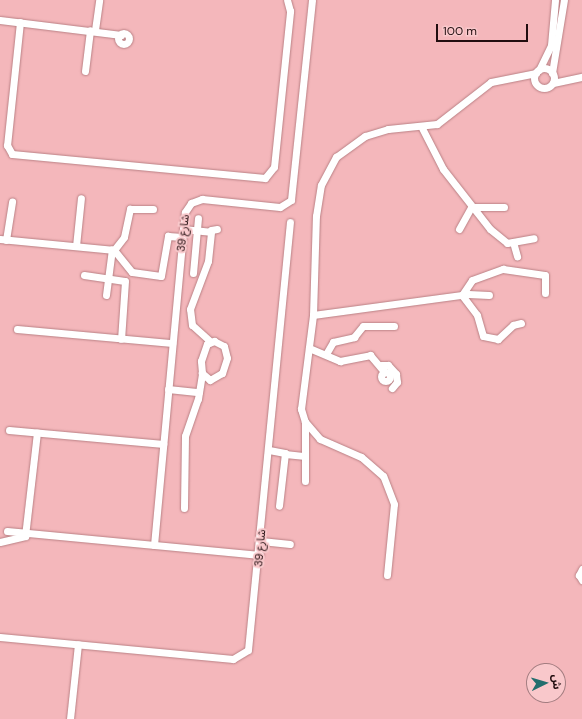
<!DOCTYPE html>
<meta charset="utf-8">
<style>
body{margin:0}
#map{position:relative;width:582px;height:719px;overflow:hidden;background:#f4b7bb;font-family:"DM Sans","Noto Sans Arabic",sans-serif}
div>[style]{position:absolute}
.roads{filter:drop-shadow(0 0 1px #ba8185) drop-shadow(0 0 1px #ba8185)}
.street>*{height:7px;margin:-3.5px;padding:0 3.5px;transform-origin:3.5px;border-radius:3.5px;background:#fff}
.street>.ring{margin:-3.5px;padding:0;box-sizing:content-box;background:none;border:7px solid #fff;border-radius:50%}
span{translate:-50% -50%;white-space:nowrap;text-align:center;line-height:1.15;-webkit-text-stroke:4px #f9c8cb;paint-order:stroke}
.street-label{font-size:11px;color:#210d0f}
.north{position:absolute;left:526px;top:663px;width:40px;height:40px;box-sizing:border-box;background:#f9c8cb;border:1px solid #a37d80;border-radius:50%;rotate:85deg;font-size:11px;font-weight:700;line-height:16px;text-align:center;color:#210d0f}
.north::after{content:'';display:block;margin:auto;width:14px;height:18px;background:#236e6e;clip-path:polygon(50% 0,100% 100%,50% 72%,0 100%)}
.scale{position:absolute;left:436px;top:24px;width:92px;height:18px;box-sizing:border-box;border:2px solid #210d0f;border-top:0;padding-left:5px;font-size:12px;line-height:14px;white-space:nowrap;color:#210d0f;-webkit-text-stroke:3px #f9c8cb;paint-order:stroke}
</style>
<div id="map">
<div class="roads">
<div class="street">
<i style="left:0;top:20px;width:122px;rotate:7.1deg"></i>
<i style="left:20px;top:22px;width:124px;rotate:96deg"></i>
<i style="left:7px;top:145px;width:10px;rotate:61deg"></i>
<i style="left:12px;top:154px;width:254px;rotate:5.4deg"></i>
<i style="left:265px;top:178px;width:14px;rotate:-51deg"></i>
<i style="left:274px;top:167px;width:157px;rotate:-84.1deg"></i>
<i style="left:290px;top:11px;width:11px;rotate:-105deg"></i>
<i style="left:95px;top:30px;width:30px;rotate:-82deg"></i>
<i class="ring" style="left:118.5px;top:33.5px;width:4px;height:4px"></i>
<i class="ring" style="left:534px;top:68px;width:13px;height:13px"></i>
<i style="left:539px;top:70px;width:28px;rotate:-64deg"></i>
<i style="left:551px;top:45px;width:45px;rotate:-84.9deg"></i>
<i style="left:85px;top:71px;width:41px;rotate:-83deg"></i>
<i style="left:552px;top:73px;width:74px;rotate:-80.7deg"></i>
<i style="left:553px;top:83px;width:30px;rotate:-12deg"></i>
<i style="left:422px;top:128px;width:46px;rotate:62.9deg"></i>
<i style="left:443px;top:169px;width:76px;rotate:51.9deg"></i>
<i style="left:490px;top:229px;width:22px;rotate:39deg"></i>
<i style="left:507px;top:243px;width:27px;rotate:-10deg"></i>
<i style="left:183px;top:229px;width:27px;rotate:6deg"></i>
<i style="left:459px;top:229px;width:25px;rotate:-61deg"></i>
<i style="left:471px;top:207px;width:33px"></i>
<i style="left:0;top:239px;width:115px;rotate:5.5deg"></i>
<i style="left:114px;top:250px;width:28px;rotate:51deg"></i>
<i style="left:132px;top:272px;width:29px;rotate:8deg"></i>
<i style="left:161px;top:276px;width:41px;rotate:-80.1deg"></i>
<i style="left:168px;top:236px;width:14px;rotate:4deg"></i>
<i style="left:6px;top:240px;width:39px;rotate:-81deg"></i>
<i style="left:513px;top:242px;width:15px;rotate:74deg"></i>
<i style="left:76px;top:246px;width:48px;rotate:-84.1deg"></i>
<i style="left:114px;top:250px;width:16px;rotate:-52deg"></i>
<i style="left:124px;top:237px;width:29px;rotate:-78deg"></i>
<i style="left:130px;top:209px;width:23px"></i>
<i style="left:193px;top:273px;width:55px;rotate:-84.8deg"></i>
<i style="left:84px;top:275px;width:41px;rotate:8.3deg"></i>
<i style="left:125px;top:281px;width:58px;rotate:93.9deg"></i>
<i style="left:106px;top:295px;width:46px;rotate:-82.6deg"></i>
<i style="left:313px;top:315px;width:156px;rotate:-7.7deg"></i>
<i style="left:468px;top:294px;width:21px;rotate:3deg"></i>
<i style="left:521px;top:323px;width:8px;rotate:166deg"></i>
<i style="left:513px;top:325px;width:21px;rotate:137deg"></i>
<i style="left:498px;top:339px;width:15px;rotate:-169deg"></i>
<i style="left:483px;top:336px;width:22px;rotate:-106deg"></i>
<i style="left:477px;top:315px;width:25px;rotate:-127deg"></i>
<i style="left:462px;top:295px;width:18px;rotate:-56deg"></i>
<i style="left:472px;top:280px;width:33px;rotate:-20deg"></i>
<i style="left:503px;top:269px;width:42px;rotate:8.1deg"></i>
<i style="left:545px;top:275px;width:18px;rotate:90deg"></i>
<i style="left:17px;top:329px;width:156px;rotate:5.2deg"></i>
<i style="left:214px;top:341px;width:11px;rotate:27deg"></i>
<i style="left:224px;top:346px;width:12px;rotate:76deg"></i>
<i style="left:227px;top:358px;width:16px;rotate:108deg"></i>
<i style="left:222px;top:373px;width:14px;rotate:150deg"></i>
<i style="left:210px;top:380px;width:11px;rotate:-139deg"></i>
<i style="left:202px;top:373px;width:12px;rotate:-95deg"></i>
<i style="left:201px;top:361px;width:18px;rotate:-71deg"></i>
<i style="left:207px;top:344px;width:8px;rotate:-23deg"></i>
<i style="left:211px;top:342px;width:25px;rotate:-138deg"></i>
<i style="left:192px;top:325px;width:16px;rotate:-97deg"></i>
<i style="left:190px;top:309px;width:51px;rotate:-69.4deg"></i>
<i style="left:208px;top:261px;width:31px;rotate:-84deg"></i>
<i style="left:211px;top:230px;width:6px;rotate:-9deg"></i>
<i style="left:309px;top:348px;width:34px;rotate:23deg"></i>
<i style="left:340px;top:361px;width:31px;rotate:-11deg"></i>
<i style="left:370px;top:355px;width:23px;rotate:50deg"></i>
<i style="left:326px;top:354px;width:14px;rotate:-60deg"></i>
<i style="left:333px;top:342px;width:22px;rotate:-13deg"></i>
<i style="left:354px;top:337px;width:14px;rotate:-51deg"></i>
<i style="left:363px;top:326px;width:31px"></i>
<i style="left:381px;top:365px;width:7px"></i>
<i style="left:388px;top:365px;width:12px;rotate:48deg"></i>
<i style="left:396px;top:374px;width:8px;rotate:83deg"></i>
<i style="left:397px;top:382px;width:8px;rotate:130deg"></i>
<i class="ring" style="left:381.5px;top:372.5px;width:2px;height:2px"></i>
<i style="left:168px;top:389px;width:31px;rotate:6deg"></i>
<i style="left:9px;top:430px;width:155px;rotate:5.2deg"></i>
<i style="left:269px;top:450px;width:16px;rotate:11deg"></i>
<i style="left:285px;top:453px;width:53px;rotate:96.5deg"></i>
<i style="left:285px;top:454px;width:18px;rotate:6deg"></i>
<i style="left:305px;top:481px;width:59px;rotate:-90deg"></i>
<i style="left:184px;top:508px;width:72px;rotate:-89.2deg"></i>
<i style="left:185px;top:436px;width:39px;rotate:-71deg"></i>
<i style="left:198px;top:399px;width:26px;rotate:-81deg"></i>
<i style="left:7px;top:531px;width:254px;rotate:5.4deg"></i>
<i style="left:261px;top:541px;width:29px;rotate:6deg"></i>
<i style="left:0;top:542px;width:26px;rotate:-13deg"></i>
<i style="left:25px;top:536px;width:104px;rotate:-83.4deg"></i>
<i style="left:154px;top:545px;width:334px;rotate:-84.7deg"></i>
<i style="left:185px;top:212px;width:11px;rotate:-56deg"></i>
<i style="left:191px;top:203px;width:12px;rotate:-20deg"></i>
<i style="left:202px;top:199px;width:78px;rotate:5.9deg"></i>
<i style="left:280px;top:207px;width:13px;rotate:-32deg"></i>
<i style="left:291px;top:200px;width:201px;rotate:-84deg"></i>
<i style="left:582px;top:569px;width:7px;rotate:117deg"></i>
<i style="left:579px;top:575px;width:6px;rotate:59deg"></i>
<i style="left:387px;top:575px;width:71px;rotate:-84.4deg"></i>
<i style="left:394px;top:504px;width:30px;rotate:-111deg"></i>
<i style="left:383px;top:476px;width:29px;rotate:-139deg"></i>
<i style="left:361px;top:457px;width:45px;rotate:-156.3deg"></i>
<i style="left:320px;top:439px;width:23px;rotate:-131deg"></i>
<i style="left:305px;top:422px;width:14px;rotate:-107deg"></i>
<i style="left:301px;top:409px;width:95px;rotate:-82.7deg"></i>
<i style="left:313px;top:315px;width:99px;rotate:-88.3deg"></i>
<i style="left:316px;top:216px;width:31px;rotate:-81deg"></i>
<i style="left:321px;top:185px;width:32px;rotate:-62deg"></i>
<i style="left:336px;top:157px;width:36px;rotate:-36deg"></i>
<i style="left:365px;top:136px;width:24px;rotate:-17deg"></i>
<i style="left:388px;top:129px;width:49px;rotate:-5.8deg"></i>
<i style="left:437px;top:124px;width:68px;rotate:-37.9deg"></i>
<i style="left:491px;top:82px;width:46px;rotate:-11.3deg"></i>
<i style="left:0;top:637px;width:234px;rotate:5.4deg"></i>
<i style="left:233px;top:659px;width:17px;rotate:-31deg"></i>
<i style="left:248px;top:650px;width:430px;rotate:-84.4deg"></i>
<i style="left:70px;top:719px;width:75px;rotate:-83.9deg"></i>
</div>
</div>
<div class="street-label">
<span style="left:183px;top:233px;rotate:-83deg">شارع 39</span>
<span style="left:260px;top:548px;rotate:-85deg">شارع 39</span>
</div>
<div class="north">ش</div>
<div class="scale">100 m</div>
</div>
